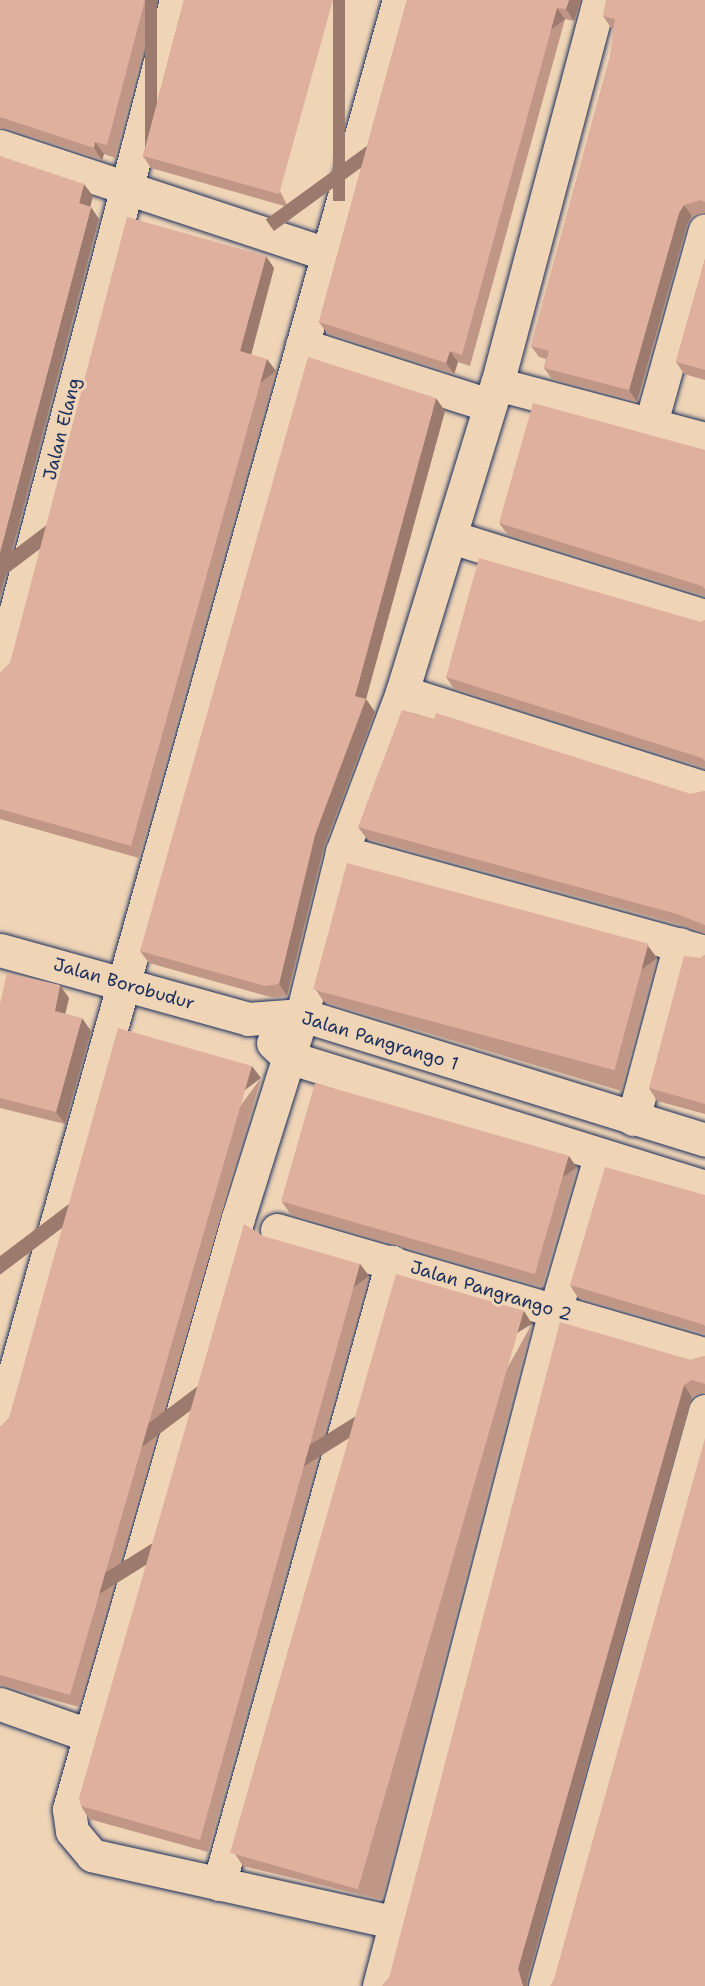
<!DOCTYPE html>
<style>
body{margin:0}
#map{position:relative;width:705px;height:1986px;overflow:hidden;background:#efd4b6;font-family:"Shantell Sans",sans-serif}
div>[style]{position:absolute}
.roads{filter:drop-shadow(0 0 2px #1b2f5e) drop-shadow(0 0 2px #1b2f5e)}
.minor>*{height:33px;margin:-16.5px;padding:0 16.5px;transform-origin:16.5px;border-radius:16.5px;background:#efd4b6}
.wall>*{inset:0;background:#c09787}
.shaded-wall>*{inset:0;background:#9c7b6e;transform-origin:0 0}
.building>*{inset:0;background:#dfb09d;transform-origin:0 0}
span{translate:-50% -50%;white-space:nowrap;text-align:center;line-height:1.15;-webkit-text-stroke:6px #efd4b6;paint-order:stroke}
.street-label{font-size:18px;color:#1b2f5e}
</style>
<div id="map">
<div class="roads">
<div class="minor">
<i style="left:0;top:146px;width:343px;rotate:18.3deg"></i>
<i style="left:302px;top:345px;width:196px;rotate:17.8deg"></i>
<i style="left:497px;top:384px;width:215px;rotate:14.8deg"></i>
<i style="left:651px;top:423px;width:200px;rotate:-74.4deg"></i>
<i style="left:451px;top:537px;width:266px;rotate:17.3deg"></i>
<i style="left:0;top:671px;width:694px;rotate:-75.3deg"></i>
<i style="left:402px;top:692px;width:318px;rotate:17.6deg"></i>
<i style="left:342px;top:852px;width:377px;rotate:15.4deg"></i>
<i style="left:0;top:950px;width:257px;rotate:15.5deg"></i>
<i style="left:248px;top:1019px;width:54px;rotate:-4.2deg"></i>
<i style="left:302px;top:1015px;width:422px;rotate:17.2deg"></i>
<i style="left:273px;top:1043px;width:21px;rotate:43deg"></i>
<i style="left:288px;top:1057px;width:437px;rotate:17.3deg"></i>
<i style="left:633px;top:1119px;width:181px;rotate:-75deg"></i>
<i style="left:277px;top:1230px;width:446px;rotate:16.2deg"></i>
<i style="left:0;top:1425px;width:1480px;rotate:-74.36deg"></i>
<i style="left:0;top:1704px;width:93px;rotate:19.4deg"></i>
<i style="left:219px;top:1884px;width:646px;rotate:-74.46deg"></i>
<i style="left:393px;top:1922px;width:308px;rotate:-167.5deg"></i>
<i style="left:92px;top:1855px;width:31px;rotate:-130deg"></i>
<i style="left:72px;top:1831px;width:22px;rotate:-98deg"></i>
<i style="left:69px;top:1809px;width:615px;rotate:-74.04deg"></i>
<i style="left:238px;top:1218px;width:213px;rotate:-72.5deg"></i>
<i style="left:302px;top:1015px;width:168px;rotate:-76.2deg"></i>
<i style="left:342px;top:852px;width:171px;rotate:-69.4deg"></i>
<i style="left:402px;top:692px;width:322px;rotate:-72.9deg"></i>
<i style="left:497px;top:384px;width:397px;rotate:-75.1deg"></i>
<i style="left:379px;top:1986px;width:698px;rotate:-75.39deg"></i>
<i style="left:555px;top:1311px;width:160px;rotate:-73.7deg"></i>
<i style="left:545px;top:1986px;width:597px;rotate:-74.45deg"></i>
</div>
</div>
<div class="wall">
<i style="clip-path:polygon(0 0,157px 0,115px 158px,104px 154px,102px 160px,5px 128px,0 129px)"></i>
<i style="clip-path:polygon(184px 0,288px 207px,151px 168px,143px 156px)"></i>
<i style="clip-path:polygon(407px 0,581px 0,574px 21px,565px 19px,470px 366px,458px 362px,454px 374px,327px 333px,319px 322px)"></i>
<i style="clip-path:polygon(705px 0,705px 213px,692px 216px,687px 225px,637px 402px,552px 379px,544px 368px,546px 359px,539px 357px,531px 346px,610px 57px,614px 28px,611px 28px,603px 16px)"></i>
<i style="clip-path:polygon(705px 259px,705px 380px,684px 374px,676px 362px)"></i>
<i style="clip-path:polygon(274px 268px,251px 354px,276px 371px,139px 858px,0 819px,0 673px,10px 663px)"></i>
<i style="clip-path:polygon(445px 411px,366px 699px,375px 712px,324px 847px,287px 996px,274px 998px,149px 963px,140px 951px)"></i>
<i style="clip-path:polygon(705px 450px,705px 596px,508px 535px,499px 523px)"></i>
<i style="clip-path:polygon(705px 620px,705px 768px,454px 689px,446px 677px,701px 622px)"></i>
<i style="clip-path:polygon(705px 791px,705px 934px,685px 926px,367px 839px,358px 827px,691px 794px)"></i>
<i style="clip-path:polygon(648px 946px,657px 958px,621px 1091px,324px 1002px,316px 990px)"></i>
<i style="clip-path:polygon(705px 955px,705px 1114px,657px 1101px,649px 1088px,701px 958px)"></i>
<i style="clip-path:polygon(69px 998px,65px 1014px,91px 1031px,65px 1124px,0 1108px,0 1004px)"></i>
<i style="clip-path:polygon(261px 1078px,79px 1707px,0 1685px,0 1427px,9px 1418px)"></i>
<i style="clip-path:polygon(577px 1168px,542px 1287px,291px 1215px,282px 1202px)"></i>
<i style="clip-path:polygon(705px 1195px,705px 1334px,578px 1298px,570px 1285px)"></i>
<i style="clip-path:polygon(360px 1264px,369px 1276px,208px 1852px,89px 1819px,81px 1806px)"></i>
<i style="clip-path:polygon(532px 1324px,382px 1900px,243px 1866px,235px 1854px)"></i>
<i style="clip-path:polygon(705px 1356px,705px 1394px,701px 1393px,692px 1397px,527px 1981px,528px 1986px,382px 1986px,389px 1978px,691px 1360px)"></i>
</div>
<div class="shaded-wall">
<i style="left:145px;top:0;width:12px;height:150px"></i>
<i style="left:333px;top:0;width:12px;height:201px"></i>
<i style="clip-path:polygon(569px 0,581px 0,574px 21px,566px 9px)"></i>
<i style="left:557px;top:8px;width:14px;height:360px;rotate:54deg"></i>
<i style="clip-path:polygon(95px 142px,104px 154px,102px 160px,94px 148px)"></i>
<i style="clip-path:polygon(84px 184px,93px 196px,88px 216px,79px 203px)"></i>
<i style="clip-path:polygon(684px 205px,692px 216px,687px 225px,637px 402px,629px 390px,679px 213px)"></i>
<i style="clip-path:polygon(91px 207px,99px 219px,0 597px,0 552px)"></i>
<i style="clip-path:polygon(266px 256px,274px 268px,249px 363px,240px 351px)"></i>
<i style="clip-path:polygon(450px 351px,458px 362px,454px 374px,446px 363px)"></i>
<i style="left:267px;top:359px;width:15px;height:506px;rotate:53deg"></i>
<i style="clip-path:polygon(436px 398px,445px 411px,366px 699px,375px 712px,324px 847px,287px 996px,279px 984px,315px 835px,355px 696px)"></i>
<i style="left:648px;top:946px;width:15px;height:138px;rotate:53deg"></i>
<i style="clip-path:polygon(60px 985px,69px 998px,63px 1023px,55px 1011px)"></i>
<i style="clip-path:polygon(82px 1018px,91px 1031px,65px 1124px,56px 1112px)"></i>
<i style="left:252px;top:1066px;width:15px;height:655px;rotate:53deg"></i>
<i style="left:569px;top:1156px;width:14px;height:124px;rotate:56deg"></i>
<i style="left:360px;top:1264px;width:15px;height:598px;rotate:53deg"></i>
<i style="left:524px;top:1311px;width:15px;height:596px;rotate:58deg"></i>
<i style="clip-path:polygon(684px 1385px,692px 1397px,527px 1981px,528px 1986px,523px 1986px,518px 1969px)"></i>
</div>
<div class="building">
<i style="clip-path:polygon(0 0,145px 0,107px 145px,95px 142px,94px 148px,0 117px)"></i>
<i style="clip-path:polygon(184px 0,333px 0,279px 194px,143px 156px)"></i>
<i style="clip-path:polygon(407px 0,569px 0,566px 9px,557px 8px,462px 355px,450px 351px,446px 363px,319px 322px)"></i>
<i style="clip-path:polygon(606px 0,705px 0,705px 202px,701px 200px,684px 205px,679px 213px,629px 390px,544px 368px,549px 351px,531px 346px,610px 57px,615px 19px,603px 16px)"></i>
<i style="clip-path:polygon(0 156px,84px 184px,79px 203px,91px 207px,0 552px)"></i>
<i style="clip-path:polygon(127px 217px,266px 256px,240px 351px,267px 359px,131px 846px,0 809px,0 673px,10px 663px)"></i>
<i style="clip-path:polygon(705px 259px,705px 370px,676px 362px)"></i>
<i style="clip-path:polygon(308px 357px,436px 398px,355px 696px,366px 699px,315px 835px,279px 984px,265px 986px,140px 951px)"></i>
<i style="clip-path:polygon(533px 403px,705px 450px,705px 589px,702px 586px,499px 523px)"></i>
<i style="clip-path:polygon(479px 558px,701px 622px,705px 620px,705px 761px,702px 758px,446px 677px)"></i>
<i style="clip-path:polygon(402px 710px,434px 719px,436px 713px,691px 794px,705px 791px,705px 925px,677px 914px,358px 827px)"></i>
<i style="left:347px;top:863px;width:312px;height:131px;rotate:15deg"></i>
<i style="clip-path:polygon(705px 955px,705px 1104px,649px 1088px,684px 956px,701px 958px)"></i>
<i style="clip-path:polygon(7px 973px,60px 985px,55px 1011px,82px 1018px,56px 1112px,0 1098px,0 1004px)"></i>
<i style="clip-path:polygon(118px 1028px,252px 1066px,70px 1695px,0 1675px,0 1427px,9px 1418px)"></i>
<i style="left:315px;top:1083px;width:264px;height:123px;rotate:16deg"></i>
<i style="clip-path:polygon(605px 1167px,705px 1195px,705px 1326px,702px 1324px,570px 1285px)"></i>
<i style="clip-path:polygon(244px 1224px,263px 1236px,360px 1264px,200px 1840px,81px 1806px,79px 1798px)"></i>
<i style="left:396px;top:1274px;width:133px;height:602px;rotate:16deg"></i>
<i style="clip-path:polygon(560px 1322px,691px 1360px,705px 1356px,705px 1384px,692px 1380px,684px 1385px,518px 1969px,523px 1986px,382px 1986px,389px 1978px)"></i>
<i style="clip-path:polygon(705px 1438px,705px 1986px,550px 1986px,554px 1979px)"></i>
</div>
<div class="street-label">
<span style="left:62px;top:429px;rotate:-76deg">Jalan Elang</span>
<span style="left:124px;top:984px;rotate:16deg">Jalan Borobudur</span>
<span style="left:380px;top:1041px;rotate:17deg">Jalan Pangrango 1</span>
<span style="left:491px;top:1291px;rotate:17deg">Jalan Pangrango 2</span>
</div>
</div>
